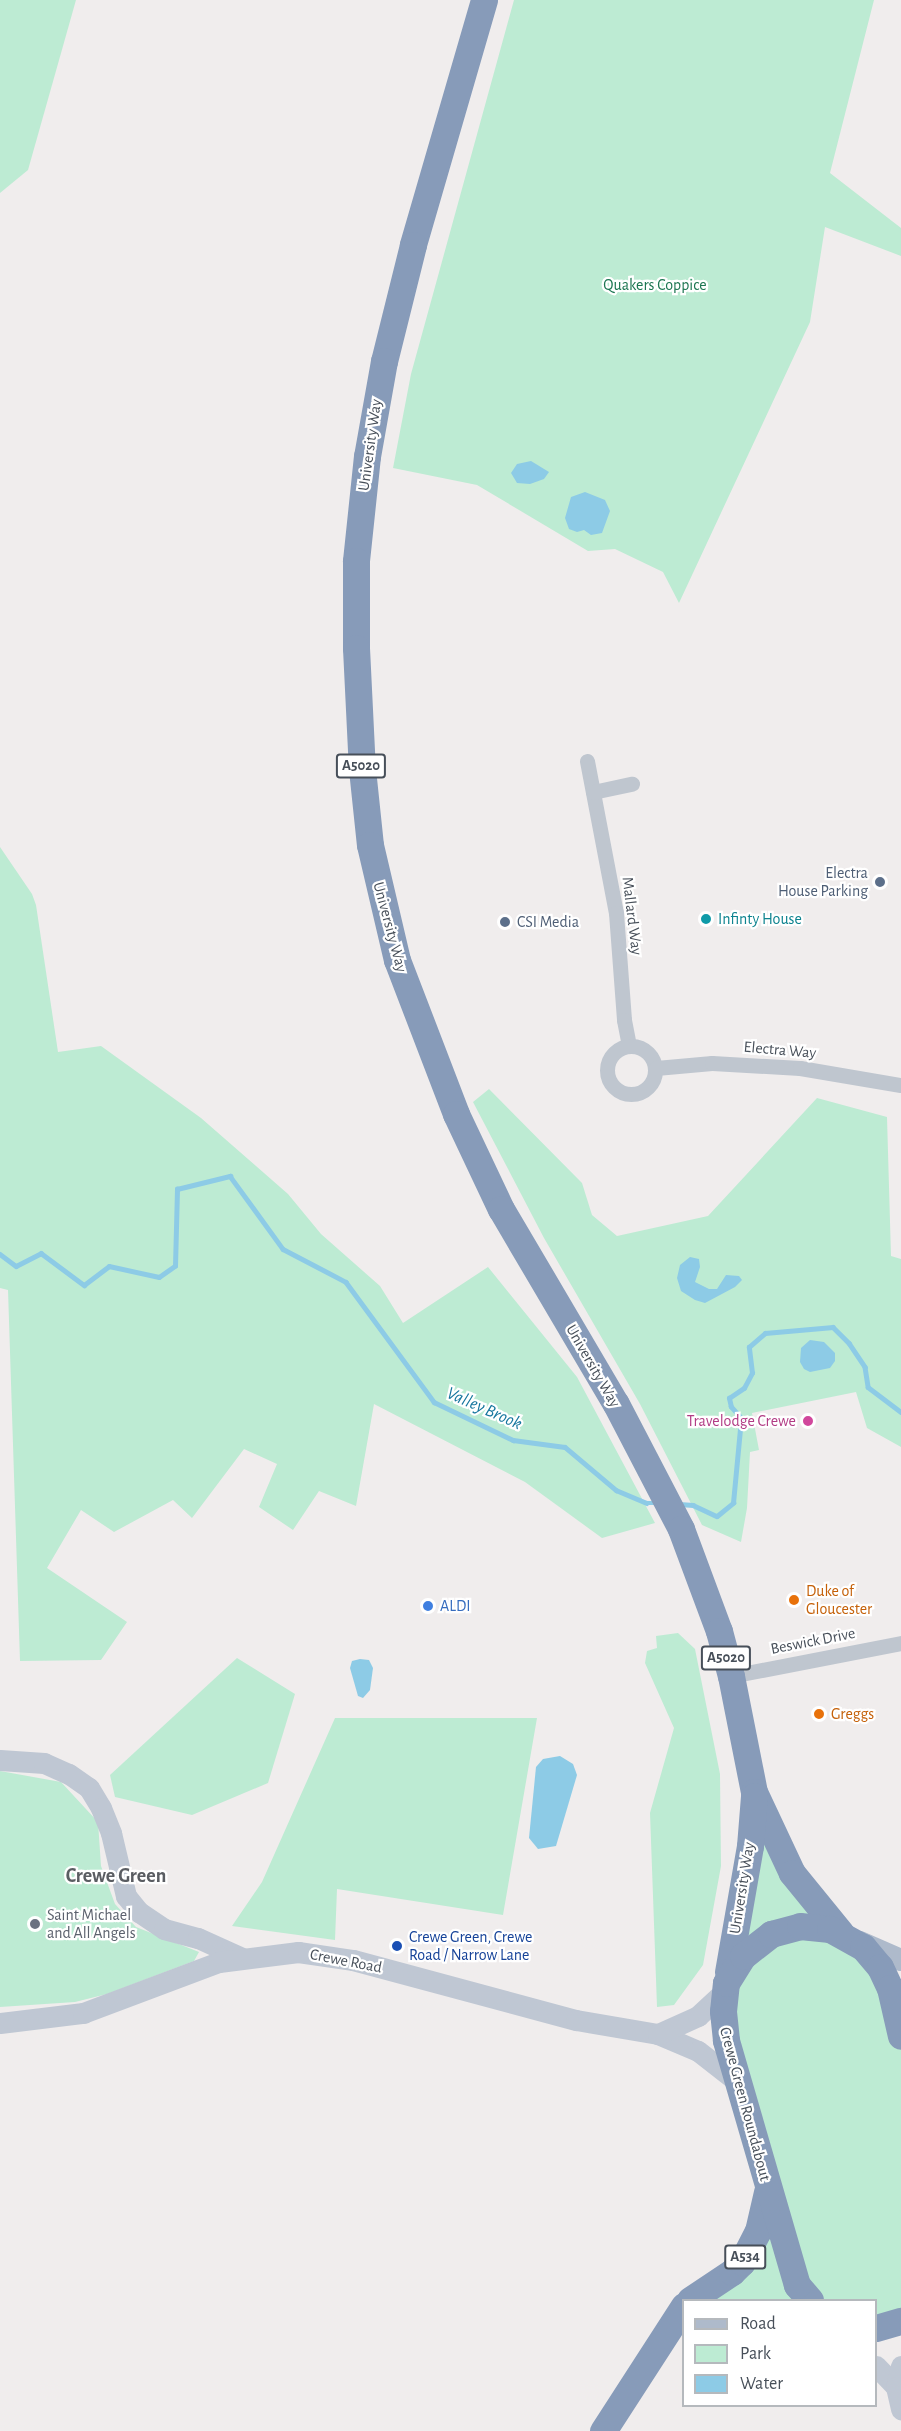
<!DOCTYPE html>
<style>
body{margin:0}
#map{position:relative;width:901px;height:2431px;overflow:hidden;background:#f0eded;font-family:"Alegreya Sans",sans-serif}
div>[style]{position:absolute}
.green>*{inset:0;background:#bdebd3}
.water>*{inset:0;background:#8dcbe6}
.stream>*{height:4.5px;margin:-2.25px;padding:0 2.25px;transform-origin:2.25px;border-radius:2.25px;background:#8dcbe6}
.street>*{height:15px;margin:-7.5px;padding:0 7.5px;transform-origin:7.5px;border-radius:7.5px;background:#bfc6cf}
.street>.ring{margin:-7.5px;padding:0;box-sizing:content-box;background:none;border:15px solid #bfc6cf;border-radius:50%}
.secondary>*{height:21px;margin:-10.5px;padding:0 10.5px;transform-origin:10.5px;border-radius:10.5px;background:#bfc7d3}
.primary>*{height:22px;margin:-11px;padding:0 11px;transform-origin:11px;border-radius:11px;background:#aebacb}
.highway>*{height:27px;margin:-13.5px;padding:0 13.5px;transform-origin:13.5px;border-radius:13.5px;background:#879bb9}
.dots>*{width:16px;height:16px;translate:-50% -50%;box-sizing:border-box;border:3px solid #fff;border-radius:50%}
span{translate:-50% -50%;white-space:nowrap;text-align:center;line-height:1.15;-webkit-text-stroke:4.5px #fff;paint-order:stroke}
.shield-label span{padding:2px 4px;background:#fff;border:2px solid;border-radius:4px;-webkit-text-stroke-width:0}
.shield-label{font-size:15px;color:#474f59;font-weight:700}
.park-label{font-size:16px;color:#1c7651}
.street-label{font-size:16px;color:#474f59}
.service-label{font-size:16px;color:#4e5e75}
.right{translate:-100% -50%;text-align:right}
.left{translate:0 -50%;text-align:left}
.culture-label{font-size:16px;color:#0d838f}
.hotel-label{font-size:16px;color:#b23c85}
.food-label{font-size:16px;color:#c56008}
.shop-label{font-size:16px;color:#366cbe}
.worship-label{font-size:16px;color:#5b616d}
.transit-label{font-size:16px;color:#164399}
.water-label{font-size:18px;color:#15759e;font-style:italic}
.quarter-label{font-size:20px;color:#5a5d62;font-weight:700}
.legend{position:absolute;left:682px;top:2299px;width:195px;height:108px;box-sizing:border-box;background:#fff;border:2px solid #b5b9bd;margin:0;padding:8px 10px;list-style:none;font-size:18px;color:#474f59}
.legend li{display:flex;align-items:center;gap:12px;height:30px}
.legend b{width:30px;border:2px solid #b5b9bd}
</style>
<div id="map">
<div class="green">
<i style="clip-path:polygon(0 0,76px 0,28px 170px,0 193px)"></i>
<i style="clip-path:polygon(514px 0,874px 0,830px 173px,901px 228px,901px 256px,825px 227px,810px 322px,679px 603px,663px 572px,615px 549px,588px 551px,477px 485px,393px 468px,411px 374px)"></i>
<i style="clip-path:polygon(0 847px,32px 894px,36px 905px,58px 1052px,101px 1046px,201px 1118px,288px 1194px,321px 1234px,380px 1286px,403px 1323px,488px 1267px,577px 1377px,655px 1523px,602px 1538px,525px 1482px,374px 1404px,356px 1506px,319px 1491px,293px 1530px,259px 1507px,277px 1464px,244px 1449px,192px 1518px,173px 1500px,114px 1532px,81px 1510px,47px 1568px,127px 1622px,101px 1660px,20px 1661px,8px 1290px,0 1288px)"></i>
<i style="clip-path:polygon(489px 1089px,582px 1183px,592px 1215px,617px 1236px,708px 1216px,817px 1098px,887px 1117px,891px 1256px,901px 1259px,901px 1447px,867px 1428px,856px 1392px,752px 1413px,759px 1450px,750px 1452px,747px 1508px,741px 1542px,702px 1525px,640px 1404px,544px 1238px,473px 1102px)"></i>
<i style="clip-path:polygon(678px 1633px,695px 1649px,720px 1774px,721px 1866px,703px 1965px,674px 2005px,657px 2007px,650px 1813px,674px 1728px,645px 1663px,647px 1651px,657px 1648px,656px 1636px)"></i>
<i style="clip-path:polygon(237px 1658px,295px 1694px,268px 1783px,192px 1815px,115px 1797px,110px 1775px)"></i>
<i style="clip-path:polygon(335px 1718px,537px 1718px,503px 1915px,337px 1889px,335px 1940px,232px 1926px,262px 1882px)"></i>
<i style="clip-path:polygon(0 1771px,61px 1782px,98px 1822px,101px 1866px,115px 1904px,136px 1927px,199px 1952px,194px 1961px,107px 1994px,75px 2002px,0 2007px)"></i>
<i style="clip-path:polygon(756px 1796px,853px 1939px,901px 2033px,901px 2321px,876px 2328px,876px 2300px,690px 2300px,732px 2272px,767px 2190px,731px 2058px)"></i>
</div>
<div class="water">
<i style="clip-path:polygon(531px 461px,549px 472px,544px 479px,530px 484px,517px 483px,511px 473px,517px 464px)"></i>
<i style="clip-path:polygon(585px 492px,605px 500px,610px 511px,602px 533px,591px 535px,584px 530px,577px 532px,569px 529px,565px 518px,571px 497px)"></i>
<i style="clip-path:polygon(690px 1257px,699px 1259px,700px 1267px,695px 1282px,709px 1289px,717px 1289px,726px 1275px,739px 1276px,742px 1280px,735px 1287px,705px 1303px,695px 1300px,681px 1291px,677px 1278px,680px 1265px)"></i>
<i style="clip-path:polygon(810px 1340px,824px 1342px,835px 1353px,835px 1361px,830px 1368px,810px 1372px,804px 1369px,800px 1362px,801px 1348px)"></i>
<i style="clip-path:polygon(360px 1659px,369px 1660px,373px 1668px,370px 1690px,363px 1698px,358px 1696px,350px 1668px,352px 1661px)"></i>
<i style="clip-path:polygon(560px 1756px,573px 1764px,577px 1775px,556px 1846px,538px 1849px,529px 1838px,536px 1767px,543px 1759px)"></i>
</div>
<div class="stream">
<i style="left:0;top:1254px;width:20px;rotate:37deg"></i>
<i style="left:16px;top:1266px;width:28px;rotate:-27deg"></i>
<i style="left:41px;top:1253px;width:54px;rotate:36.7deg"></i>
<i style="left:84px;top:1285px;width:31px;rotate:-37deg"></i>
<i style="left:109px;top:1266px;width:51px;rotate:12.4deg"></i>
<i style="left:159px;top:1277px;width:19px;rotate:-35deg"></i>
<i style="left:175px;top:1266px;width:77px;rotate:-88.5deg"></i>
<i style="left:177px;top:1189px;width:55px;rotate:-13.8deg"></i>
<i style="left:230px;top:1176px;width:90px;rotate:54deg"></i>
<i style="left:283px;top:1249px;width:71px;rotate:27.6deg"></i>
<i style="left:346px;top:1282px;width:149px;rotate:53.7deg"></i>
<i style="left:434px;top:1402px;width:88px;rotate:25.7deg"></i>
<i style="left:513px;top:1440px;width:52px;rotate:7.7deg"></i>
<i style="left:565px;top:1447px;width:67px;rotate:40.1deg"></i>
<i style="left:616px;top:1490px;width:33px;rotate:23deg"></i>
<i style="left:646px;top:1503px;width:12px"></i>
<i style="left:679px;top:1504px;width:14px;rotate:4deg"></i>
<i style="left:693px;top:1505px;width:26px;rotate:25deg"></i>
<i style="left:717px;top:1516px;width:21px;rotate:-39deg"></i>
<i style="left:733px;top:1503px;width:85px;rotate:-84.6deg"></i>
<i style="left:741px;top:1418px;width:15px;rotate:-132deg"></i>
<i style="left:731px;top:1407px;width:9px;rotate:-103deg"></i>
<i style="left:729px;top:1398px;width:18px;rotate:-34deg"></i>
<i style="left:744px;top:1388px;width:17px;rotate:-62deg"></i>
<i style="left:752px;top:1373px;width:26px;rotate:-97deg"></i>
<i style="left:749px;top:1347px;width:21px;rotate:-41deg"></i>
<i style="left:765px;top:1333px;width:68px;rotate:-5deg"></i>
<i style="left:833px;top:1327px;width:23px;rotate:45deg"></i>
<i style="left:849px;top:1343px;width:29px;rotate:56deg"></i>
<i style="left:865px;top:1367px;width:20px;rotate:81deg"></i>
<i style="left:868px;top:1387px;width:41px;rotate:37.1deg"></i>
</div>
<div class="street">
<i style="left:587px;top:761px;width:155px;rotate:79.2deg"></i>
<i style="left:616px;top:913px;width:107px;rotate:85.7deg"></i>
<i style="left:624px;top:1020px;width:25px;rotate:79deg"></i>
<i style="left:593px;top:792px;width:40px;rotate:-12deg"></i>
<i class="ring" style="left:607px;top:1046px;width:33px;height:33px"></i>
<i style="left:656px;top:1068px;width:56px;rotate:-5.1deg"></i>
<i style="left:712px;top:1063px;width:88px;rotate:3.3deg"></i>
<i style="left:800px;top:1068px;width:102px;rotate:9.6deg"></i>
<i style="left:731px;top:1676px;width:173px;rotate:-11deg"></i>
</div>
<div class="secondary">
<i style="left:0;top:1760px;width:44px;rotate:3.9deg"></i>
<i style="left:44px;top:1763px;width:27px;rotate:24deg"></i>
<i style="left:69px;top:1774px;width:24px;rotate:35deg"></i>
<i style="left:89px;top:1788px;width:23px;rotate:59deg"></i>
<i style="left:101px;top:1808px;width:27px;rotate:68deg"></i>
<i style="left:111px;top:1833px;width:65px;rotate:76.6deg"></i>
<i style="left:126px;top:1896px;width:21px;rotate:51deg"></i>
<i style="left:139px;top:1912px;width:30px;rotate:34deg"></i>
<i style="left:164px;top:1929px;width:35px;rotate:15deg"></i>
<i style="left:198px;top:1938px;width:48px;rotate:24.4deg"></i>
<i style="left:0;top:2023px;width:84px;rotate:-6.9deg"></i>
<i style="left:83px;top:2013px;width:145px;rotate:-20.6deg"></i>
<i style="left:219px;top:1962px;width:80px;rotate:-7.2deg"></i>
<i style="left:298px;top:1952px;width:56px;rotate:8.3deg"></i>
<i style="left:353px;top:1960px;width:231px;rotate:15.1deg"></i>
<i style="left:576px;top:2020px;width:83px;rotate:9.7deg"></i>
<i style="left:658px;top:2034px;width:43px;rotate:23deg"></i>
<i style="left:698px;top:2051px;width:52px;rotate:38deg"></i>
<i style="left:658px;top:2034px;width:44px;rotate:-24.2deg"></i>
<i style="left:698px;top:2016px;width:35px;rotate:-43deg"></i>
<i style="left:876px;top:2366px;width:29px;rotate:46deg"></i>
<i style="left:901px;top:2366px;width:22px;rotate:103deg"></i>
<i style="left:896px;top:2387px;width:23px;rotate:77deg"></i>
</div>
<div class="primary">
<i style="left:860px;top:1942px;width:45px;rotate:23.7deg"></i>
</div>
<div class="highway">
<i style="left:484px;top:0;width:255px;rotate:106.2deg"></i>
<i style="left:413px;top:245px;width:120px;rotate:104deg"></i>
<i style="left:384px;top:361px;width:97px;rotate:100.1deg"></i>
<i style="left:367px;top:456px;width:106px;rotate:96deg"></i>
<i style="left:356px;top:561px;width:87px;rotate:90deg"></i>
<i style="left:356px;top:648px;width:121px;rotate:87.2deg"></i>
<i style="left:362px;top:769px;width:76px;rotate:84deg"></i>
<i style="left:370px;top:845px;width:118px;rotate:76.8deg"></i>
<i style="left:397px;top:960px;width:165px;rotate:69deg"></i>
<i style="left:456px;top:1114px;width:105px;rotate:64.7deg"></i>
<i style="left:501px;top:1209px;width:226px;rotate:59.5deg"></i>
<i style="left:616px;top:1404px;width:141px;rotate:62.5deg"></i>
<i style="left:681px;top:1529px;width:109px;rotate:69.6deg"></i>
<i style="left:719px;top:1631px;width:47px;rotate:75.1deg"></i>
<i style="left:731px;top:1676px;width:118px;rotate:78.8deg"></i>
<i style="left:754px;top:1792px;width:89px;rotate:64.9deg"></i>
<i style="left:792px;top:1873px;width:77px;rotate:50.8deg"></i>
<i style="left:728px;top:1972px;width:128px;rotate:-80.1deg"></i>
<i style="left:750px;top:1846px;width:50px;rotate:-85.4deg"></i>
<i style="left:690px;top:2300px;width:50px;rotate:-33.7deg"></i>
<i style="left:732px;top:2272px;width:14px;rotate:-45deg"></i>
<i style="left:742px;top:2262px;width:35px;rotate:-63deg"></i>
<i style="left:758px;top:2231px;width:40px;rotate:-77deg"></i>
<i style="left:810px;top:2300px;width:20px;rotate:-131deg"></i>
<i style="left:797px;top:2285px;width:255px;rotate:-106.2deg"></i>
<i style="left:726px;top:2040px;width:29px;rotate:-96deg"></i>
<i style="left:723px;top:2011px;width:28px;rotate:-84deg"></i>
<i style="left:726px;top:1983px;width:32px;rotate:-58deg"></i>
<i style="left:743px;top:1956px;width:36px;rotate:-38deg"></i>
<i style="left:771px;top:1934px;width:30px;rotate:-15deg"></i>
<i style="left:800px;top:1926px;width:30px;rotate:6deg"></i>
<i style="left:830px;top:1929px;width:38px;rotate:29deg"></i>
<i style="left:863px;top:1947px;width:26px;rotate:50deg"></i>
<i style="left:880px;top:1967px;width:23px;rotate:65deg"></i>
<i style="left:890px;top:1988px;width:49px;rotate:77.1deg"></i>
<i style="left:876px;top:2328px;width:26px;rotate:-16deg"></i>
<i style="left:603px;top:2431px;width:149px;rotate:-57.1deg"></i>
</div>
<div class="dots">
<i style="left:880px;top:882px;background:#5c6f8a"></i>
<i style="left:706px;top:919px;background:#0f9aa8"></i>
<i style="left:505px;top:922px;background:#5c6f8a"></i>
<i style="left:808px;top:1421px;background:#d1479c"></i>
<i style="left:794px;top:1600px;background:#e8710a"></i>
<i style="left:428px;top:1606px;background:#3f7fe0"></i>
<i style="left:819px;top:1714px;background:#e8710a"></i>
<i style="left:35px;top:1924px;background:#6b7280"></i>
<i style="left:397px;top:1946px;background:#1a4fb4"></i>
</div>
<div class="shield-label">
<span style="left:361px;top:766px">A5020</span>
<span style="left:726px;top:1658px">A5020</span>
<span style="left:745px;top:2257px">A534</span>
</div>
<div class="park-label">
<span style="left:655px;top:285px">Quakers Coppice</span>
</div>
<div class="street-label">
<span style="left:370px;top:445px;rotate:-82deg">University Way</span>
<span style="left:632px;top:916px;rotate:83deg">Mallard Way</span>
<span style="left:390px;top:927px;rotate:75deg">University Way</span>
<span style="left:780px;top:1050px;rotate:5deg">Electra Way</span>
<span style="left:593px;top:1366px;rotate:60deg">University Way</span>
<span style="left:813px;top:1641px;rotate:-11deg">Beswick Drive</span>
<span style="left:742px;top:1888px;rotate:-81deg">University Way</span>
<span style="left:346px;top:1961px;rotate:11deg">Crewe Road</span>
<span style="left:745px;top:2104px;rotate:75deg">Crewe Green Roundabout</span>
</div>
<div class="service-label">
<span class="right" style="left:868px;top:882px">Electra<br>House Parking</span>
<span class="left" style="left:517px;top:922px">CSI Media</span>
</div>
<div class="culture-label">
<span class="left" style="left:718px;top:919px">Infinty House</span>
</div>
<div class="hotel-label">
<span class="right" style="left:796px;top:1421px">Travelodge Crewe</span>
</div>
<div class="food-label">
<span class="left" style="left:806px;top:1600px">Duke of<br>Gloucester</span>
<span class="left" style="left:831px;top:1714px">Greggs</span>
</div>
<div class="shop-label">
<span class="left" style="left:440px;top:1606px">ALDI</span>
</div>
<div class="worship-label">
<span class="left" style="left:47px;top:1924px">Saint Michael<br>and All Angels</span>
</div>
<div class="transit-label">
<span class="left" style="left:409px;top:1946px">Crewe Green, Crewe<br>Road / Narrow Lane</span>
</div>
<div class="water-label">
<span style="left:484px;top:1409px;rotate:24deg">Valley Brook</span>
</div>
<div class="quarter-label">
<span style="left:116px;top:1876px">Crewe Green</span>
</div>
<ul class="legend">
<li><b style="height:8px;background:#aebacb"></b>Road</li>
<li><b style="height:16px;background:#bdebd3"></b>Park</li>
<li><b style="height:16px;background:#8dcbe6"></b>Water</li>
</ul>
</div>
